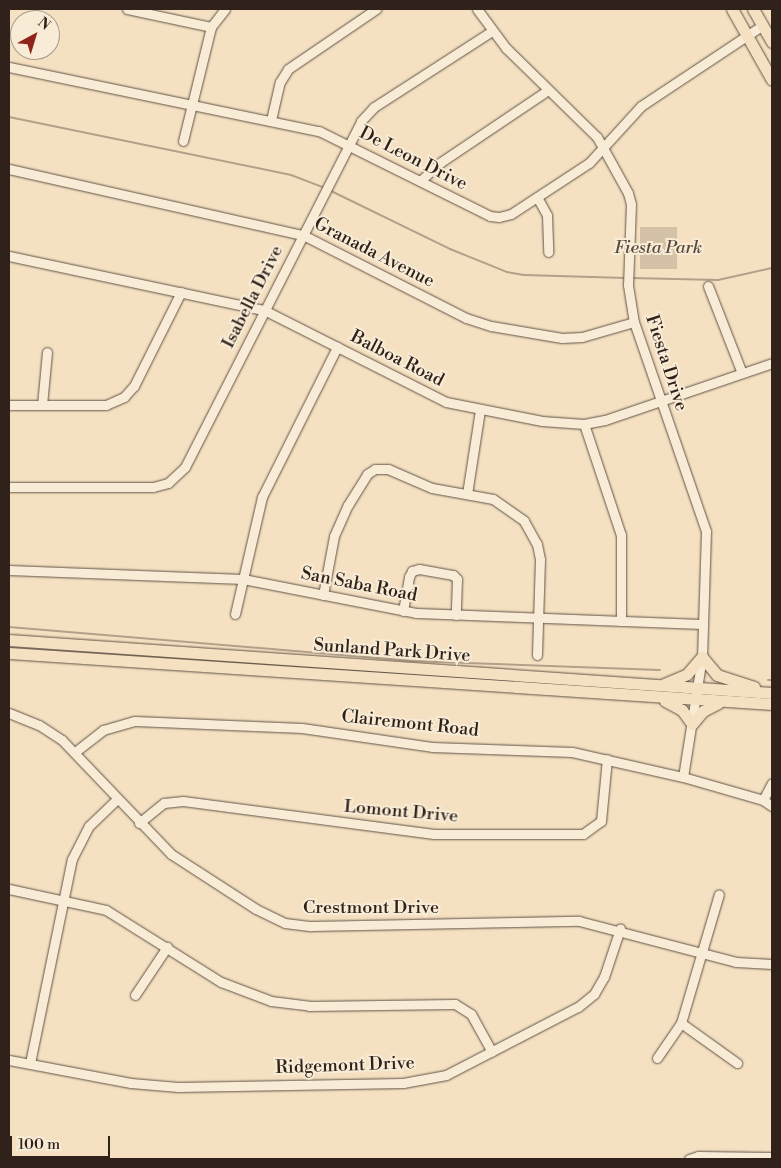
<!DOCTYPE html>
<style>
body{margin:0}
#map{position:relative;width:781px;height:1168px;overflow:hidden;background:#f5e1c2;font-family:"Libre Bodoni",serif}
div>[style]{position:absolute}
.green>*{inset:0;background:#d4c1a6;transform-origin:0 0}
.stream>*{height:2px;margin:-1px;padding:0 1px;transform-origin:1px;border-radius:1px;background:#b2a089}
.roads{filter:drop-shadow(0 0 1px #615245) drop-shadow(0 0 1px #615245)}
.minor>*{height:9px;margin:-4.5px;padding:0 4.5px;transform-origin:4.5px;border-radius:4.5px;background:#f8ecd7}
.major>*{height:11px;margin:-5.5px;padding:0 5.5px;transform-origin:5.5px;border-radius:5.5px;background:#f5e1c2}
span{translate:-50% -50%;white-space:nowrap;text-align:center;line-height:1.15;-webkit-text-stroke:4px #f8ecd7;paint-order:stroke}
.street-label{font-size:18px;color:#30221b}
.park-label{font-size:18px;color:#594a3e;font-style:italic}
.frame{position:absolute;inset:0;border:10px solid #30221b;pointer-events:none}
.north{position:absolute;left:10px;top:10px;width:50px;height:50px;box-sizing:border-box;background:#f8ecd7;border:1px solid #a89b8c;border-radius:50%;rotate:39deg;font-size:14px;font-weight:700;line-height:20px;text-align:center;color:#30221b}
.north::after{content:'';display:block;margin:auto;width:18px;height:22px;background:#8f2418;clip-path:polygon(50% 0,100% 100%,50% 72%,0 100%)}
.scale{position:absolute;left:10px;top:1136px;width:100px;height:22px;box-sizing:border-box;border:2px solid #30221b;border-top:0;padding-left:6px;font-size:15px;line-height:18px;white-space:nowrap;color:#30221b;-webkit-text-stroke:4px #f8ecd7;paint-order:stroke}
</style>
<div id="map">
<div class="green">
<i style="left:640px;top:227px;width:37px;height:42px"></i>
</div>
<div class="stream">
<i style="left:9px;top:117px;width:288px;rotate:11.6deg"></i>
<i style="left:291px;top:175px;width:34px;rotate:21deg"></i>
<i style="left:329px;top:190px;width:135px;rotate:26deg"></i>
<i style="left:450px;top:249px;width:61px;rotate:22deg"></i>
<i style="left:507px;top:272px;width:17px;rotate:10deg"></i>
<i style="left:524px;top:275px;width:102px;rotate:1.7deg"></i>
<i style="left:631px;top:278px;width:87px;rotate:1.3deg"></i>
<i style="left:718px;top:280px;width:55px;rotate:-12.5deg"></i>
<i style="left:9px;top:627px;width:405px;rotate:4.8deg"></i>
<i style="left:413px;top:661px;width:247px;rotate:2.1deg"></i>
<i style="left:768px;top:680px;width:4px"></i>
</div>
<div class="roads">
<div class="minor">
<i style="left:127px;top:9px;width:86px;rotate:12.1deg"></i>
<i style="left:477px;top:9px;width:49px;rotate:53.4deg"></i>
<i style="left:506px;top:48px;width:127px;rotate:44.4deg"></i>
<i style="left:597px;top:137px;width:64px;rotate:61deg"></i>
<i style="left:628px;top:193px;width:11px;rotate:75deg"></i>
<i style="left:631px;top:204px;width:81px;rotate:92.1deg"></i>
<i style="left:628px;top:285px;width:37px;rotate:81deg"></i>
<i style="left:634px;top:322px;width:221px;rotate:71deg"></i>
<i style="left:706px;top:531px;width:126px;rotate:91.8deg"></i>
<i style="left:702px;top:657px;width:121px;rotate:99deg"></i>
<i style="left:9px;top:67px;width:317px;rotate:11.7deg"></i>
<i style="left:319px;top:131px;width:191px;rotate:26.4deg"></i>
<i style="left:490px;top:216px;width:9px;rotate:6deg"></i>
<i style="left:499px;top:217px;width:12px;rotate:-14deg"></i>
<i style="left:511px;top:214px;width:93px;rotate:-33.2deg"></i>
<i style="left:589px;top:163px;width:77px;rotate:-47.6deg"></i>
<i style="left:641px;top:106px;width:146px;rotate:-33.6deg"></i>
<i style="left:271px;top:120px;width:39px;rotate:-77deg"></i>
<i style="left:280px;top:82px;width:15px;rotate:-58deg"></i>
<i style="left:288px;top:69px;width:107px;rotate:-34.3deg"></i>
<i style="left:183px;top:141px;width:117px;rotate:-76.2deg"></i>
<i style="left:211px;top:27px;width:23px;rotate:-52deg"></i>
<i style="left:9px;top:169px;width:301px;rotate:12.7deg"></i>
<i style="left:303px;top:235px;width:183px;rotate:27deg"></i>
<i style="left:466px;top:318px;width:26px;rotate:18deg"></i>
<i style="left:491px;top:326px;width:72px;rotate:9.6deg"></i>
<i style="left:562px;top:338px;width:20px;rotate:-3deg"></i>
<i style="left:582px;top:337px;width:54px;rotate:-16.1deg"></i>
<i style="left:420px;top:181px;width:28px;rotate:-42deg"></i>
<i style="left:441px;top:162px;width:129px;rotate:-33.9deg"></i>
<i style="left:537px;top:197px;width:21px;rotate:61deg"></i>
<i style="left:547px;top:215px;width:37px;rotate:88deg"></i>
<i style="left:9px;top:256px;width:261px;rotate:12deg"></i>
<i style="left:264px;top:310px;width:204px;rotate:26.8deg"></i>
<i style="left:446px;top:402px;width:98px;rotate:11.2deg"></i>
<i style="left:542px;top:421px;width:42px;rotate:4.1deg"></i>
<i style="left:584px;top:424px;width:21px;rotate:-11deg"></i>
<i style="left:605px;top:420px;width:176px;rotate:-18.8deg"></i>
<i style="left:708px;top:286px;width:93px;rotate:68.7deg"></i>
<i style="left:9px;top:405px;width:97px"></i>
<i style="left:106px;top:405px;width:20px;rotate:-24deg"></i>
<i style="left:124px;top:397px;width:15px;rotate:-48deg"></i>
<i style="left:134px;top:386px;width:105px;rotate:-63.4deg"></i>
<i style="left:42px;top:405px;width:53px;rotate:-84.6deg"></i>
<i style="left:584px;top:424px;width:117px;rotate:71.6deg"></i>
<i style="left:621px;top:535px;width:86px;rotate:90deg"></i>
<i style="left:9px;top:487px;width:144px"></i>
<i style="left:153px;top:487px;width:16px;rotate:-15deg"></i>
<i style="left:168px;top:483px;width:23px;rotate:-43deg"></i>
<i style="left:185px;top:467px;width:388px;rotate:-63deg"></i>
<i style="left:361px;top:121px;width:19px;rotate:-47deg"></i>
<i style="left:374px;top:107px;width:140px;rotate:-32.8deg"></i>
<i style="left:467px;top:494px;width:85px;rotate:-81.2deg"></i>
<i style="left:9px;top:570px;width:234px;rotate:2.2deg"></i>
<i style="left:243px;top:579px;width:176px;rotate:11.1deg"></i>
<i style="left:416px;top:613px;width:287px;rotate:2.2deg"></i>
<i style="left:323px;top:595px;width:60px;rotate:-79.4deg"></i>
<i style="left:334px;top:536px;width:34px;rotate:-66deg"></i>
<i style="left:348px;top:505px;width:36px;rotate:-58deg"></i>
<i style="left:367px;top:474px;width:9px;rotate:-32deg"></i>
<i style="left:375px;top:469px;width:13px"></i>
<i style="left:388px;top:469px;width:48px;rotate:23.4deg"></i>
<i style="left:432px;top:488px;width:62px;rotate:10.2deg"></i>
<i style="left:493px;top:499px;width:38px;rotate:35deg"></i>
<i style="left:524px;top:521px;width:26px;rotate:61deg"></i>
<i style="left:537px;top:544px;width:15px;rotate:79deg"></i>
<i style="left:540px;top:559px;width:96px;rotate:91.8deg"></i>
<i style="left:403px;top:611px;width:35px;rotate:-80deg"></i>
<i style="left:409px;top:577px;width:7px;rotate:-63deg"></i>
<i style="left:412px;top:571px;width:7px;rotate:-16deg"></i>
<i style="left:419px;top:569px;width:35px;rotate:10deg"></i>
<i style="left:453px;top:575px;width:6px;rotate:45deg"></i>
<i style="left:457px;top:579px;width:36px;rotate:92deg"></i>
<i style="left:235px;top:614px;width:120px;rotate:-77deg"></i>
<i style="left:262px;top:497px;width:168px;rotate:-63.4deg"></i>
<i style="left:9px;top:713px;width:32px;rotate:22deg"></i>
<i style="left:39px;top:725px;width:27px;rotate:33deg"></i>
<i style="left:62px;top:740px;width:158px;rotate:46.3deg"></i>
<i style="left:171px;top:854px;width:101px;rotate:32.9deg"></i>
<i style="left:256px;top:909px;width:32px;rotate:26deg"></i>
<i style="left:285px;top:923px;width:26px;rotate:7deg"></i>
<i style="left:311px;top:926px;width:268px;rotate:-1.1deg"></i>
<i style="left:579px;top:921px;width:162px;rotate:14.6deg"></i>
<i style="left:736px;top:962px;width:36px;rotate:3deg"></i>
<i style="left:75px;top:752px;width:36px;rotate:-38deg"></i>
<i style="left:103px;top:730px;width:33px;rotate:-16deg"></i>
<i style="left:135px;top:721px;width:167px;rotate:2.4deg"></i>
<i style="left:302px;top:728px;width:131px;rotate:8.3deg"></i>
<i style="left:432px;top:747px;width:140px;rotate:2deg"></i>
<i style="left:572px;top:752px;width:114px;rotate:12.7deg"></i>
<i style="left:683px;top:777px;width:83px;rotate:16deg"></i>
<i style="left:763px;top:800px;width:11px;rotate:34deg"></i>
<i style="left:763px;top:800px;width:19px;rotate:-62deg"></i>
<i style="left:139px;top:823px;width:32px;rotate:-39deg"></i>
<i style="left:164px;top:803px;width:19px;rotate:-6deg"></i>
<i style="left:183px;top:801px;width:253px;rotate:7.5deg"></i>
<i style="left:434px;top:834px;width:149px"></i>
<i style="left:583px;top:834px;width:22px;rotate:-36deg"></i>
<i style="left:601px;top:821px;width:62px;rotate:-84.5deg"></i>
<i style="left:9px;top:889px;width:99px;rotate:12.2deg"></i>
<i style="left:106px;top:910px;width:136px;rotate:32.1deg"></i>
<i style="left:221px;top:982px;width:53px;rotate:20.8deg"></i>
<i style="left:271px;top:1001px;width:38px;rotate:7deg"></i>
<i style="left:309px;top:1006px;width:146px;rotate:-0.8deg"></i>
<i style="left:455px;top:1004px;width:19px;rotate:32deg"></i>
<i style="left:471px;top:1014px;width:43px;rotate:61.1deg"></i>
<i style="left:135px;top:995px;width:58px;rotate:-56.3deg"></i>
<i style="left:681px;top:1023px;width:69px;rotate:35.5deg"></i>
<i style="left:657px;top:1058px;width:42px;rotate:-55.6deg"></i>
<i style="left:681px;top:1023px;width:134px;rotate:-73.6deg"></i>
<i style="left:9px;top:1060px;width:124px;rotate:10.7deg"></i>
<i style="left:131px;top:1083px;width:47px;rotate:4.9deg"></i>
<i style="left:178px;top:1087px;width:225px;rotate:-1deg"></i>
<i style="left:403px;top:1083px;width:44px;rotate:-10.5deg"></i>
<i style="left:446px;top:1075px;width:148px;rotate:-27.3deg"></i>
<i style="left:578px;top:1007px;width:21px;rotate:-39deg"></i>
<i style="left:594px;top:994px;width:20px;rotate:-60deg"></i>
<i style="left:604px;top:977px;width:51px;rotate:-71.6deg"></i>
<i style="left:30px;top:1063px;width:208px;rotate:-78.4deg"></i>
<i style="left:72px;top:859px;width:37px;rotate:-63deg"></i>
<i style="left:89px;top:826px;width:39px;rotate:-44deg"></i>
<i style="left:689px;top:1159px;width:9px;rotate:-18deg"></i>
<i style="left:698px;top:1156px;width:74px;rotate:0.8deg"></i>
</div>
<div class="major">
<i style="left:732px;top:9px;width:81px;rotate:60.6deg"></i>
<i style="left:753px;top:9px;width:38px;rotate:60deg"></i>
<i style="left:9px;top:640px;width:765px;rotate:3.97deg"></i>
<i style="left:9px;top:653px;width:765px;rotate:3.82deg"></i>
<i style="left:664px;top:684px;width:25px;rotate:-23deg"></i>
<i style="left:687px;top:674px;width:23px;rotate:-49deg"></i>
<i style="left:702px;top:657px;width:23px;rotate:50deg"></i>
<i style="left:717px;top:675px;width:39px;rotate:18deg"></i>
<i style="left:665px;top:701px;width:19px;rotate:28deg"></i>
<i style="left:682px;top:710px;width:17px;rotate:54deg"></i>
<i style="left:692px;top:724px;width:17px;rotate:-50deg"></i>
<i style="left:703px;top:711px;width:17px;rotate:-28deg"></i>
</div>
</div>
<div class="street-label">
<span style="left:413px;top:159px;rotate:27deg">De Leon Drive</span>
<span style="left:374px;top:253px;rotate:27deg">Granada Avenue</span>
<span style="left:253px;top:297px;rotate:-63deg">Isabella Drive</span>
<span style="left:397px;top:359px;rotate:27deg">Balboa Road</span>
<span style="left:666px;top:363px;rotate:72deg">Fiesta Drive</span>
<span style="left:359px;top:585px;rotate:11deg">San Saba Road</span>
<span style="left:392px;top:651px;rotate:4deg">Sunland Park Drive</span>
<span style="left:410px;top:724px;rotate:6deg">Clairemont Road</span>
<span style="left:401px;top:812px;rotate:5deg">Lomont Drive</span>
<span style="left:371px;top:908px">Crestmont Drive</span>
<span style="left:345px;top:1066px;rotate:-2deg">Ridgemont Drive</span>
</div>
<div class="park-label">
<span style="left:658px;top:248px">Fiesta Park</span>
</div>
<div class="frame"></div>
<div class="north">N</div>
<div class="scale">100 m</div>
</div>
